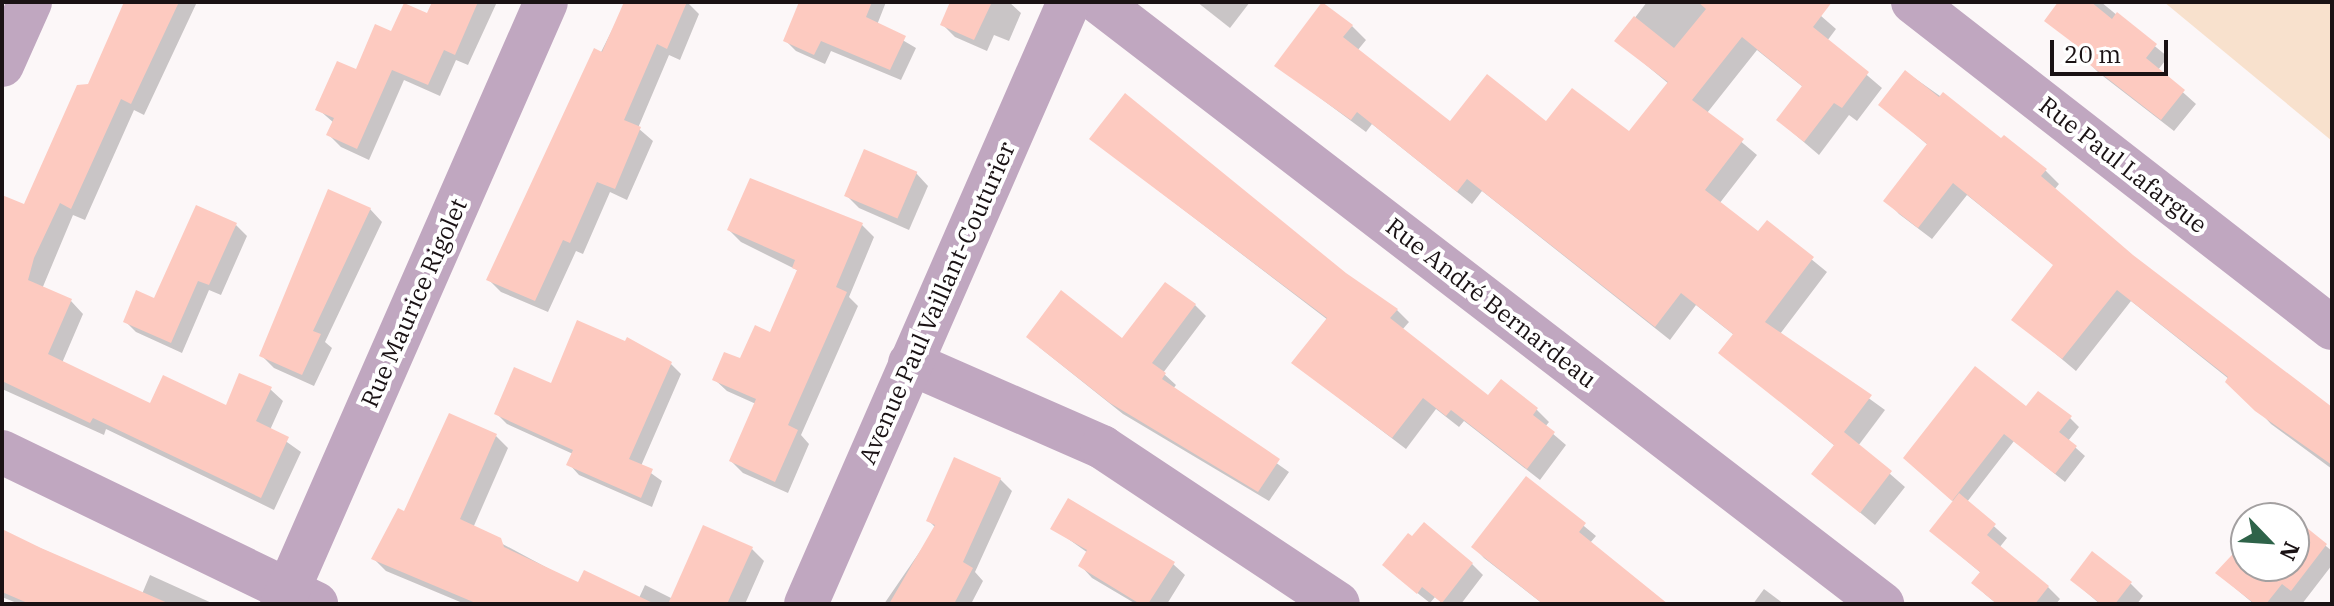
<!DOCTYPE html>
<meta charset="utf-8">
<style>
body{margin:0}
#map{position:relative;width:2334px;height:606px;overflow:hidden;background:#fcf7f8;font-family:"IBM Plex Serif",serif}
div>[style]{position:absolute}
.green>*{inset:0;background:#f8e1cd}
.shadow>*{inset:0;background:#0003}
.building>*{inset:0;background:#fdcac0;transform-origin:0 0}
.street>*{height:44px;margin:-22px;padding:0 22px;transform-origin:22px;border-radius:22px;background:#c0a7c0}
span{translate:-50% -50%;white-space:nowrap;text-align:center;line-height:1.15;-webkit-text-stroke:8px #fff;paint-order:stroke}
.street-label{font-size:24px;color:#1a1214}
.frame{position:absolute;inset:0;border:4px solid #1a1214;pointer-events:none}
.north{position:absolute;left:2230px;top:502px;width:80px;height:80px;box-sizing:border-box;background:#fff;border:2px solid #a3a0a1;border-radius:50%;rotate:115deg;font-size:22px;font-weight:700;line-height:32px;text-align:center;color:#1a1214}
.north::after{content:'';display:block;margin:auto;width:28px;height:36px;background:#2e6349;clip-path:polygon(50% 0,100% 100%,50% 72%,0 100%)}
.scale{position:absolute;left:2050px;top:40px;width:118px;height:36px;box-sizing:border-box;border:4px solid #1a1214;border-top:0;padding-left:10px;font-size:24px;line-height:28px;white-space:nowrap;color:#1a1214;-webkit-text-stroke:6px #fff;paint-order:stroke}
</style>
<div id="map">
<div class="green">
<i style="clip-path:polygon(2164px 2px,2332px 2px,2332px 141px)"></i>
</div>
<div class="shadow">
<i style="clip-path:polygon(126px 2px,197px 2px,144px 115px,134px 110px,85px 220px,73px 215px,42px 289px,71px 301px,83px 314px,62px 363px,150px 406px,227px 408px,270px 389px,283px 401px,270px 430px,301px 452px,274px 510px,106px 429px,104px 435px,2px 389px,2px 211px,25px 206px,89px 86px)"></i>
<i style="clip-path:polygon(434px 2px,497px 2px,468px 65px,456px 60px,440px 96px,404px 80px,369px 160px,341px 147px,329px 135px,334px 123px,318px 109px,392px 34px,428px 16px)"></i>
<i style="clip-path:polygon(626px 2px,687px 2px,699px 14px,680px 60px,669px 55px,638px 128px,653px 141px,627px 200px,610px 192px,583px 254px,576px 251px,548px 312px,501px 292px,488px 279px)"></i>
<i style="clip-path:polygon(801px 2px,886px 2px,877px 25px,916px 48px,901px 80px,831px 51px,825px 64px,796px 51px,785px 40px)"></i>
<i style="clip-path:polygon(952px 2px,1009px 2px,1021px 13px,1009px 41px,994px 35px,987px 51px,955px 37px,942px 24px)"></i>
<i style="clip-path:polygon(1197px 2px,1250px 2px,1230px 28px)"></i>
<i style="clip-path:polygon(1647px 2px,1805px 2px,1836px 29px,1827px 41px,1882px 88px,1857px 121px,1849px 115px,1819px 155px,1778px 120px,1803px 87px,1757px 50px,1707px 113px,1757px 155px,1719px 204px,1758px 234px,1767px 223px,1827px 272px,1780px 334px,1885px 410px,1858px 446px,1905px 487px,1875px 525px,1814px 474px,1835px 446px,1721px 353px,1734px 335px,1696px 305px,1670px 340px,1482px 191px,1472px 204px,1372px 124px,1366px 132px,1277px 66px,1352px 26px,1366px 40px,1357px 51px,1451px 124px,1547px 124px,1629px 134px,1669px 84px,1617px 41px)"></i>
<i style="clip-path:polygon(2063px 2px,2101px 2px,2168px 57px,2158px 70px,2196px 104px,2174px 131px,2099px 73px,2087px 61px,2091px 57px,2046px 20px)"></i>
<i style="clip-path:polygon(1906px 72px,2046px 171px,2059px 184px,2054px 190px,2131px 257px,2332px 410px,2332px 469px,2271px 424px,2229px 379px,2131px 301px,2076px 371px,2014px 319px,2055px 266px,1967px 195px,1932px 239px,1899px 214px,1886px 200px,1929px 146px,1880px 104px)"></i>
<i style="clip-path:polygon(1091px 139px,1345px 275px,1397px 310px,1409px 322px,1402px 330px,1489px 398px,1501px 382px,1537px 410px,1549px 422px,1545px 427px,1566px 445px,1540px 480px,1464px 421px,1459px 427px,1436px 409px,1406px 449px,1293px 363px,1328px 320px)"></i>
<i style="clip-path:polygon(916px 173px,928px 186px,909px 230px,859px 208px,847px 196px)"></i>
<i style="clip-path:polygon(370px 209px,382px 222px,325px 342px,332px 348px,314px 386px,274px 368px,261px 355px)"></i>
<i style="clip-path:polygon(236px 225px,247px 236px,221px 295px,209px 290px,182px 353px,136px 332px,125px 321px,155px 301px)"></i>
<i style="clip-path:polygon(862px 225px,874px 237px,849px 297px,858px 306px,801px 435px,809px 444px,788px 493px,743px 473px,731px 461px,756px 404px,727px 391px,714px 379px,771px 334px,799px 271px,741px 242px,729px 230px)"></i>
<i style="clip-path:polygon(1195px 305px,1206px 316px,1163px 373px,1176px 385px,1173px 389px,1289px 472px,1269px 501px,1123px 414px,1039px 347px,1122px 340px)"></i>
<i style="clip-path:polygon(670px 363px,681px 374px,641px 466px,662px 481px,652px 507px,579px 475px,569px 464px,573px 454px,507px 424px,496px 413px)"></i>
<i style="clip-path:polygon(2026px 409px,2070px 418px,2079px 427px,2068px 441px,2085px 456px,2065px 482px,2014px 441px,1967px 502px,2007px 538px,1999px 548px,2048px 587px,2060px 599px,2056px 604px,1997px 604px,1986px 595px,1973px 583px,1981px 573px,1931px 531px,1954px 502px,1914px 467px)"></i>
<i style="clip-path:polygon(496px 436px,508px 448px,473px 528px,579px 585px,639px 598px,645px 585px,673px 599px,752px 549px,764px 561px,745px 604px,465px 604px,386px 571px,374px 559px,405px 514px)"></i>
<i style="clip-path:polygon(1000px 479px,1012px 491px,975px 572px,983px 581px,971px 604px,884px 604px,936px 528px,929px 521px)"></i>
<i style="clip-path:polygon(1527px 479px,1596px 536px,1590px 543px,1665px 604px,1543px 604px,1484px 558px,1474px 547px)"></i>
<i style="clip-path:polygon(2294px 520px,2332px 551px,2332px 565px,2302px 604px,2254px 604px,2217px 573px,2246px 543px,2246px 566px,2294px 566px)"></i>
<i style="clip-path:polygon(1053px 528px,1173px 564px,1185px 575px,1167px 604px,1136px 604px,1092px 578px,1081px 566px,1088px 553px)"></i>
<i style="clip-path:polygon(2px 531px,142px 594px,150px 575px,214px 604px,19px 604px,2px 597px)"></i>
<i style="clip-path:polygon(1472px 564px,1483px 575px,1461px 604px,1443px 604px,1435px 597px,1430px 603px,1396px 576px)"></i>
<i style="clip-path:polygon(2072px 580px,2131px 584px,2143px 596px,2137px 604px,2100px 604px)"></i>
<i style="clip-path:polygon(1764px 589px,1784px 604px,1753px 604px)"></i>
</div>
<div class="building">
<i style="clip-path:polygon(124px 2px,179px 2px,131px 104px,121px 99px,71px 209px,60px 203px,34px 258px,28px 280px,72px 299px,48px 354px,150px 403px,163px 375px,226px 405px,239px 373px,272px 387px,256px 421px,289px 437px,261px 498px,93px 418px,90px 423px,2px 381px,2px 195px,24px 204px,77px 85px,88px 84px)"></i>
<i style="clip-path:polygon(432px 2px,478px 2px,455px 55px,444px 50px,428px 85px,392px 70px,357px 149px,326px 135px,334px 118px,315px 110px,337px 61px,356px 69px,375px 24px,391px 31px,404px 3px,427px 13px)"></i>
<i style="clip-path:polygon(624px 2px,687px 2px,667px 49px,657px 44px,624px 120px,641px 127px,615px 189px,597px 182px,570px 243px,563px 240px,535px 301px,486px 280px,594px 48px,602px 52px)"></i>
<i style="clip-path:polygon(799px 2px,872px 2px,866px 17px,906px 36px,890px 70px,821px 41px,814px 55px,783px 41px)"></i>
<i style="clip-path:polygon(950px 2px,992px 2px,974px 40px,940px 25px)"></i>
<i style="clip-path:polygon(1322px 2px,1353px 25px,1343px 37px,1450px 121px,1487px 74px,1546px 121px,1572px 88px,1629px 131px,1668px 82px,1614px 41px,1634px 16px,1674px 48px,1706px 9px,1698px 2px,1832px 2px,1813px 27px,1869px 72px,1842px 108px,1834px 103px,1804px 142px,1776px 120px,1802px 86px,1742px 37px,1692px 100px,1744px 139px,1705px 190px,1758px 231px,1767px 220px,1814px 257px,1765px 322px,1872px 395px,1844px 432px,1892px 471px,1860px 513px,1811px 474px,1834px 445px,1718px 353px,1733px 334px,1681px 293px,1655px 327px,1467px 179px,1457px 192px,1357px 112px,1351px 120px,1274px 66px)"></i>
<i style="clip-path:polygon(2058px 2px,2091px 2px,2112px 19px,2117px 12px,2157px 44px,2146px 58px,2185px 90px,2161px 120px,2085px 61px,2089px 55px,2044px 21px)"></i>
<i style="clip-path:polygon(1905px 70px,1939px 97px,1943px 92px,2001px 138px,2004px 135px,2047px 169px,2041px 176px,2133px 255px,2332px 407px,2332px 465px,2255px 411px,2225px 382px,2228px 377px,2117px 290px,2062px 359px,2011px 320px,2053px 265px,1953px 183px,1918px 228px,1883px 201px,1927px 144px,1878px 105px)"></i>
<i style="clip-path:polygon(1125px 93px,1346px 273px,1398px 309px,1390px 318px,1488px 395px,1501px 379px,1538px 408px,1533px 415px,1555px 432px,1527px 469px,1451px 410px,1446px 416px,1423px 398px,1392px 438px,1291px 363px,1327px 318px,1089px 139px)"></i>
<i style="left:864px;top:149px;width:58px;height:51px;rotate:23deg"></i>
<i style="clip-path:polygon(750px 178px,863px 223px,836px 287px,847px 292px,788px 425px,798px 430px,775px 482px,729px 461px,756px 399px,712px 380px,724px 352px,740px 358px,755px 325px,770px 332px,797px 270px,792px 268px,795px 260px,727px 230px)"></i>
<i style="clip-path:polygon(328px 189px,371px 208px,313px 331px,321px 334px,302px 375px,259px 356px)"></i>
<i style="clip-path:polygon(196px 205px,237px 223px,209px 285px,198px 281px,171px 343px,123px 322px,136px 290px,154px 298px)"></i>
<i style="clip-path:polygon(1165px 282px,1196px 304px,1152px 363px,1166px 373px,1162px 379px,1280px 459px,1258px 492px,1110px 403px,1026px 337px,1061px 290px,1122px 338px)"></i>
<i style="clip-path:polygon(577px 320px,625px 341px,627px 337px,672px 362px,629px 459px,653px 469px,641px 498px,566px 465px,573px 450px,494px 414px,514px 367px,551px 383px)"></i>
<i style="clip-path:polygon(1975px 366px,2026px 406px,2038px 391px,2072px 416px,2059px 432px,2077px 446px,2055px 474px,2004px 434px,1952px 501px,1903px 458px)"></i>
<i style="clip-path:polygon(449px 413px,497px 434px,460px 519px,501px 538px,504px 547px,578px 582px,584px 570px,655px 604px,478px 604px,371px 559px,398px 508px,404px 511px)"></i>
<i style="clip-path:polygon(954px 457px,1001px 478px,963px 562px,973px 568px,954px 604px,889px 604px,935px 525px,926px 521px)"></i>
<i style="clip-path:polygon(1526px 476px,1586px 523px,1579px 532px,1668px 604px,1543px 604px,1471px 547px)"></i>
<i style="clip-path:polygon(1959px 493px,1996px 524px,1987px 535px,2049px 586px,2035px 604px,1997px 604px,1971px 583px,1980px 572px,1929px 531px)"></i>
<i style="clip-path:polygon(1068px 498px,1175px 562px,1148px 604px,1140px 604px,1078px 566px,1087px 550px,1050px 529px)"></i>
<i style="clip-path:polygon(2275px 502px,2327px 544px,2291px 591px,2282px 584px,2266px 604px,2255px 604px,2215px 573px,2246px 540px,2246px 566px,2294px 566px,2294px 518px,2263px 518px)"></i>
<i style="clip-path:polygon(1424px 522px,1473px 563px,1442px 603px,1422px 587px,1417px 594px,1382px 565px,1408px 533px,1412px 536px)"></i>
<i style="clip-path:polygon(703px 525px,753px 547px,727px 604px,668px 604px)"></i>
<i style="clip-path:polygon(2px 529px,41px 548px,170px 604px,30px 604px,2px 592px)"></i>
<i style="clip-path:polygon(2092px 551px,2132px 582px,2115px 604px,2101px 604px,2070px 580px)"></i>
</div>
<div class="street">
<i style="left:1099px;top:2px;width:988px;rotate:37.55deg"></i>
<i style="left:1913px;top:2px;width:531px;rotate:37.88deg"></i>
<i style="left:2px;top:65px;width:69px;rotate:-66deg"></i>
<i style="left:910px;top:363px;width:210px;rotate:23.6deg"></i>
<i style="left:1102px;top:447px;width:283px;rotate:33.6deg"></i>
<i style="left:2px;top:452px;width:349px;rotate:25.8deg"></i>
<i style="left:282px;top:604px;width:657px;rotate:-66.32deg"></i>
<i style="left:806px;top:604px;width:657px;rotate:-66.4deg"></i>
</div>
<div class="street-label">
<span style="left:2123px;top:165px;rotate:38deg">Rue Paul Lafargue</span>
<span style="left:414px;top:303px;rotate:-66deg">Rue Maurice Rigolet</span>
<span style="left:937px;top:303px;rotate:-66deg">Avenue Paul Vaillant-Couturier</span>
<span style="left:1491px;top:303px;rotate:38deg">Rue André Bernardeau</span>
</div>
<div class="frame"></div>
<div class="north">N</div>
<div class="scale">20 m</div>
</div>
